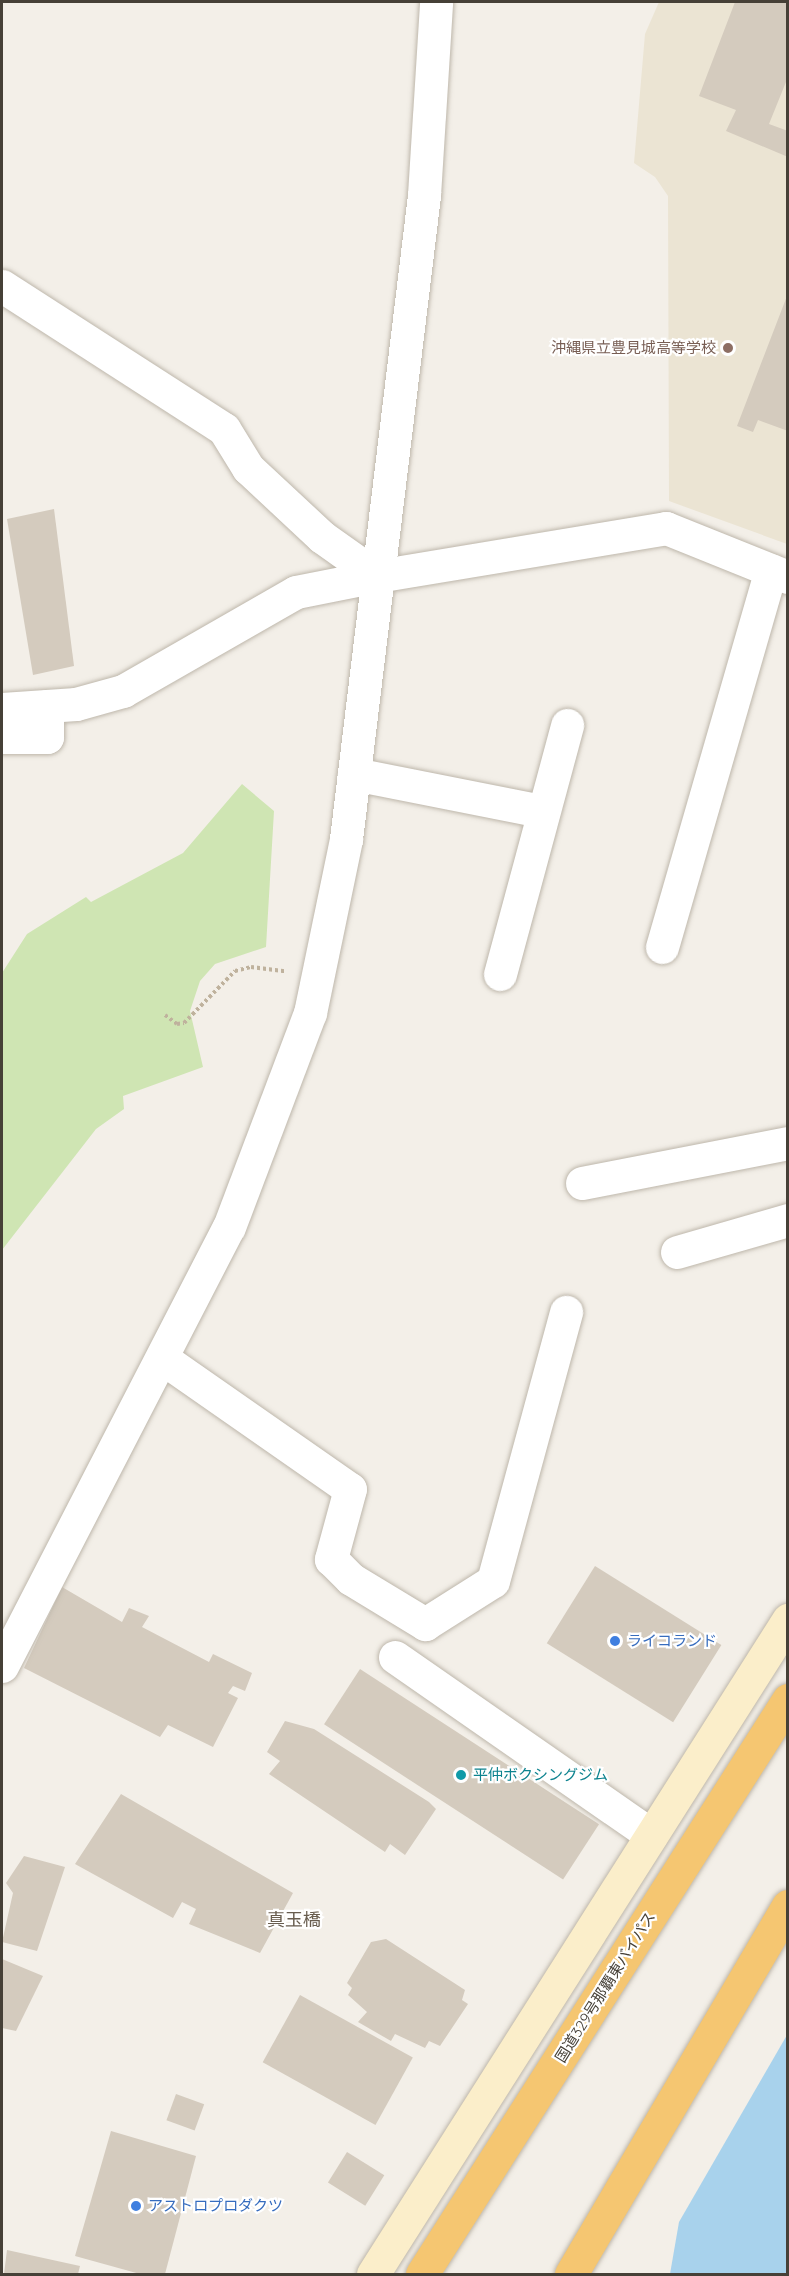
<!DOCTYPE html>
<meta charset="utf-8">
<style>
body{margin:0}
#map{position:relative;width:789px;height:2276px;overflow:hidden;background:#f3efe8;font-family:Quicksand,"Noto Sans JP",sans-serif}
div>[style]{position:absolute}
.education>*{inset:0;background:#ebe4d3}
.green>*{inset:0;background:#cfe5b3}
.water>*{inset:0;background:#a8d2ec}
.building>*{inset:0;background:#d4cbbe;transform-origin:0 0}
.path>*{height:4px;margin-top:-2px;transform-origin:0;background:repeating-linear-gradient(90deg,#bfb29d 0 3px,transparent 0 6px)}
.roads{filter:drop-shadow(0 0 2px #beb7ab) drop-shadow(0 0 2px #beb7ab)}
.street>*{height:33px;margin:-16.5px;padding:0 16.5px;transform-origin:16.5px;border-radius:16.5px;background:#fff}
.secondary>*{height:33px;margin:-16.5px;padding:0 16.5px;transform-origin:16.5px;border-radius:16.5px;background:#fbeeca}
.highway>*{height:33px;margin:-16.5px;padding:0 16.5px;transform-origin:16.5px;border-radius:16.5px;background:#f5c671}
.dots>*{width:16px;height:16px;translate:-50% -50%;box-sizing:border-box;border:3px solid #fff;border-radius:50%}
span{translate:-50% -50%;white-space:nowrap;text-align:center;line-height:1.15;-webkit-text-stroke:4.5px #fff;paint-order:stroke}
.education-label{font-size:15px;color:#785e54}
.right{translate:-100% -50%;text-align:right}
.shop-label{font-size:15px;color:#366cbe}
.left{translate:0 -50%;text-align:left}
.culture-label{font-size:15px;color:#0d838f}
.street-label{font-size:15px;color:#464037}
.quarter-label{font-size:18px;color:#685d4f}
.frame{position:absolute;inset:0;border:3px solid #464037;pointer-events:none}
</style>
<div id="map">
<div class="education">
<i style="clip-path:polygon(659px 2px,787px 2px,787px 544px,669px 501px,668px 196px,655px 177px,634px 163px,645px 34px)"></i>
</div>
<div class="green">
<i style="clip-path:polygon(242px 784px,274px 811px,266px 947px,215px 964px,200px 981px,190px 1011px,203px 1067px,123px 1096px,124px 1109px,96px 1129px,2px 1250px,2px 973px,27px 934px,86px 897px,91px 902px,183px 853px)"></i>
</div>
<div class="water">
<i style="clip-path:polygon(787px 2035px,787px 2274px,670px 2274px,679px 2222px)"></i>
</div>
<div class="building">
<i style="clip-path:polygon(735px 2px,788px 2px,788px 77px,769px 124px,788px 131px,788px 157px,726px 131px,736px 110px,699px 96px)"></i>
<i style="clip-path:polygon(787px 296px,788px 431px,758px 420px,753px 432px,737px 426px)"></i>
<i style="clip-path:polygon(54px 509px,74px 666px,33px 675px,7px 519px)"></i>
<i style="left:595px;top:1566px;width:149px;height:91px;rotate:32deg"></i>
<i style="clip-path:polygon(62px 1587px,122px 1622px,129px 1608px,149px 1616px,142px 1627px,209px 1662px,213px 1654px,252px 1673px,245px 1691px,233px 1686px,228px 1693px,238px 1698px,213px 1747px,168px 1725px,160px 1737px,24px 1668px)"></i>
<i style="left:360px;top:1669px;width:285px;height:66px;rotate:33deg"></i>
<i style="clip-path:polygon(285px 1721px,314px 1729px,429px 1802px,436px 1809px,405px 1855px,390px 1844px,385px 1852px,269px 1774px,280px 1761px,267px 1752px)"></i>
<i style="clip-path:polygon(121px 1794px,293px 1893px,260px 1953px,189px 1924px,196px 1909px,182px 1902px,173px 1918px,75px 1864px)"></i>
<i style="clip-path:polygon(24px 1856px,65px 1867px,37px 1951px,2px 1942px,13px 1893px,6px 1883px)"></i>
<i style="clip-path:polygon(386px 1939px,465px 1990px,462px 2000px,468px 2004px,440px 2046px,429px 2041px,425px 2048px,395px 2034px,391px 2041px,358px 2022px,367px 2012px,348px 1995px,352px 1988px,347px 1983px,371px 1942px)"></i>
<i style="clip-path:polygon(2px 1959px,43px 1976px,16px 2031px,2px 2028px)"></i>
<i style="left:300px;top:1995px;width:129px;height:77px;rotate:29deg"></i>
<i style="left:176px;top:2094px;width:30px;height:28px;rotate:20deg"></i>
<i style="clip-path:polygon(111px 2131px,196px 2156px,165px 2274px,140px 2274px,75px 2256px)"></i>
<i style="left:347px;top:2152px;width:44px;height:36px;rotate:32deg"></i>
<i style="clip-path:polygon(7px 2250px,80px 2266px,78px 2274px,4px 2274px)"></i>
</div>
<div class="path">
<i style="left:165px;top:1015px;width:15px;rotate:37deg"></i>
<i style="left:177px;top:1024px;width:7px;rotate:-8deg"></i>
<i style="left:184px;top:1023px;width:73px;rotate:-45.6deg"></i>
<i style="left:235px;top:971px;width:16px;rotate:-14deg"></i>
<i style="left:251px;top:967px;width:34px;rotate:7deg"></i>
</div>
<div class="roads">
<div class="street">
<i style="left:2px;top:286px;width:264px;rotate:32.8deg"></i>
<i style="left:224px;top:429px;width:46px;rotate:58.4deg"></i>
<i style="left:248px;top:468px;width:101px;rotate:43deg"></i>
<i style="left:322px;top:537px;width:67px;rotate:35.3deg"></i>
<i style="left:2px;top:709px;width:74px;rotate:-3.9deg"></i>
<i style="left:76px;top:704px;width:49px;rotate:-15.5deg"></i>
<i style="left:123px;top:691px;width:199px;rotate:-29.8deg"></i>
<i style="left:296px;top:592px;width:83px;rotate:-11.2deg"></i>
<i style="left:377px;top:576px;width:293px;rotate:-9.4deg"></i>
<i style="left:666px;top:528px;width:131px;rotate:21.9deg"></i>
<i style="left:2px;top:737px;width:45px"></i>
<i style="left:47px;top:737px;width:31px;rotate:-90deg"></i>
<i style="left:354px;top:774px;width:191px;rotate:11.2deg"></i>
<i style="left:662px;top:947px;width:392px;rotate:-73.9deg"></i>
<i style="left:500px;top:974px;width:258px;rotate:-74.9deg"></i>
<i style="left:582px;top:1183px;width:210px;rotate:-11deg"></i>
<i style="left:677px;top:1252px;width:116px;rotate:-16.1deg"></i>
<i style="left:162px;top:1358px;width:229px;rotate:34.9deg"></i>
<i style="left:350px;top:1489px;width:73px;rotate:105.2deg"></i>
<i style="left:331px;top:1559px;width:28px;rotate:45deg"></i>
<i style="left:351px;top:1579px;width:87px;rotate:31.3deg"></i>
<i style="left:425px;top:1624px;width:80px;rotate:-32.3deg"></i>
<i style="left:493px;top:1581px;width:279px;rotate:-74.8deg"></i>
<i style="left:395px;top:1657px;width:312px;rotate:34.8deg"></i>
<i style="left:2px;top:1666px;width:494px;rotate:-62.7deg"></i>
<i style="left:229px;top:1227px;width:229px;rotate:-69.3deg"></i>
<i style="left:310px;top:1013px;width:178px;rotate:-78.3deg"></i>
<i style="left:346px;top:839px;width:649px;rotate:-83.09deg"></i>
<i style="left:424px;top:195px;width:193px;rotate:-86.4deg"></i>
</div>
<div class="secondary">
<i style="left:373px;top:2274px;width:775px;rotate:-57.6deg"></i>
</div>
<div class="highway">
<i style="left:422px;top:2274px;width:681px;rotate:-57.48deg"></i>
<i style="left:571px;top:2274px;width:427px;rotate:-59.5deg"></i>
</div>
</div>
<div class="dots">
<i style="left:728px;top:348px;background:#8d6e63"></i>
<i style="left:615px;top:1641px;background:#3f7fe0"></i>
<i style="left:461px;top:1775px;background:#0f9aa8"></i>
<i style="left:136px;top:2206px;background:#3f7fe0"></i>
</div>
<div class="education-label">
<span class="right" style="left:716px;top:348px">沖縄県立豊見城高等学校</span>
</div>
<div class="shop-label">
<span class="left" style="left:627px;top:1641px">ライコランド</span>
<span class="left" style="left:148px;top:2206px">アストロプロダクツ</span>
</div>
<div class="culture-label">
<span class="left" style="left:473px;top:1775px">平仲ボクシングジム</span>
</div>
<div class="street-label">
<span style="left:605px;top:1987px;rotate:-58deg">国道329号那覇東バイパス</span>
</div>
<div class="quarter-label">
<span style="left:294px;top:1920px">真玉橋</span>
</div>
<div class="frame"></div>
</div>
